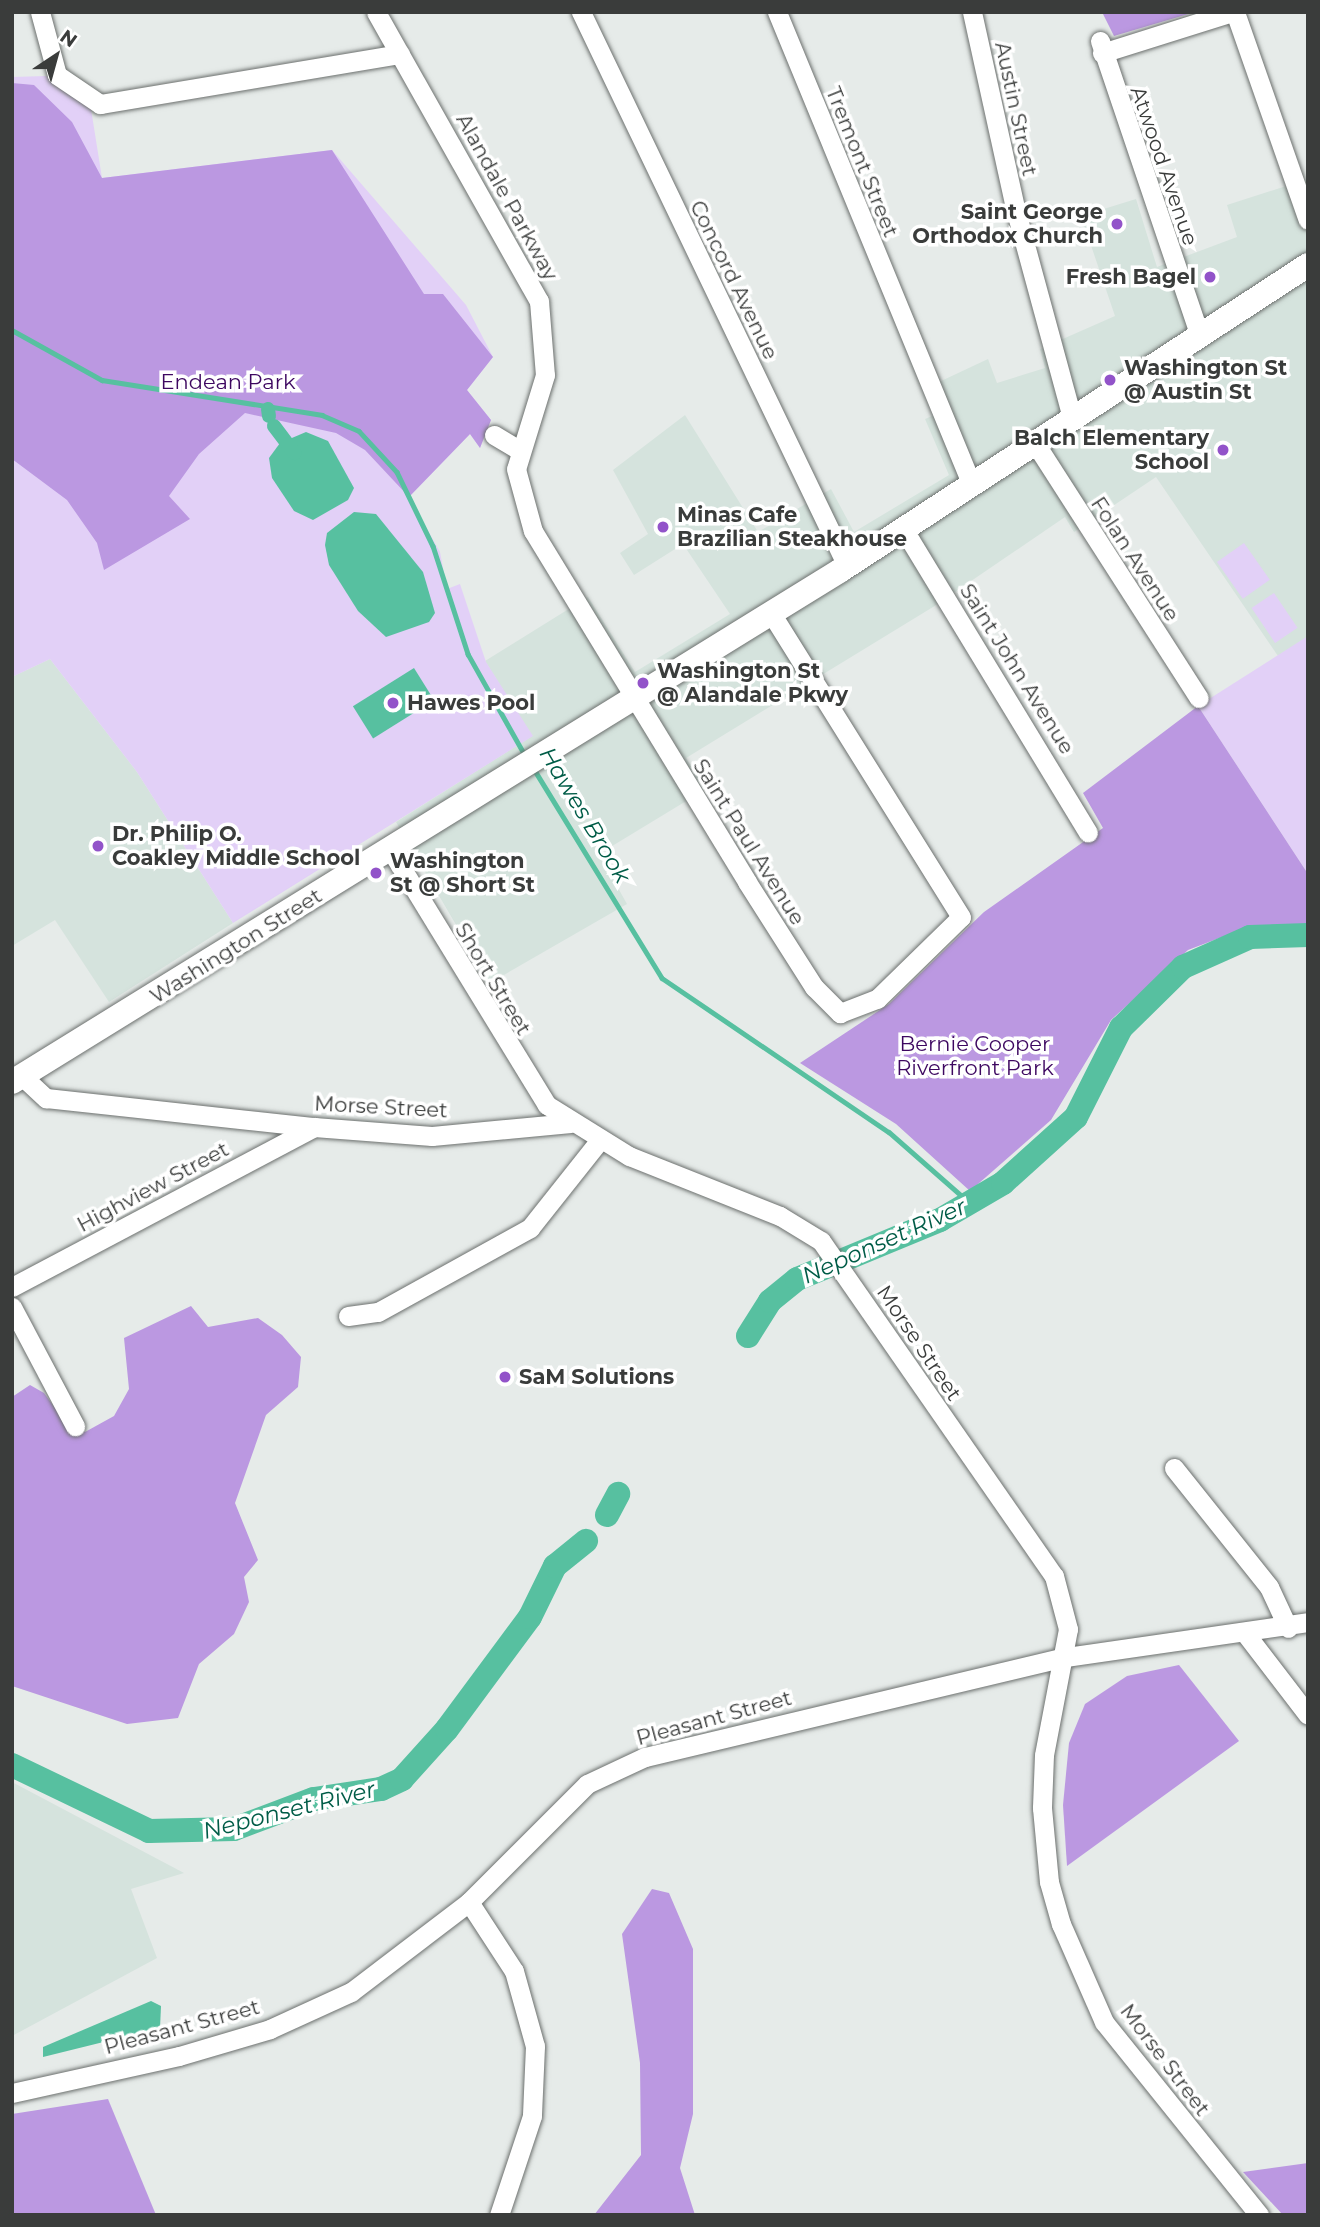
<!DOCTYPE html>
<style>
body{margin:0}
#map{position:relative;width:1320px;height:2227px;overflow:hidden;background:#e6ebe9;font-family:Montserrat,sans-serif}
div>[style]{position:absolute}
.built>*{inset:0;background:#d5e3dd}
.green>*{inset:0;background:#e2d0f7;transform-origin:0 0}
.forest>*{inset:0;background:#bb98e1}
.water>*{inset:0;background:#57c0a0;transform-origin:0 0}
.stream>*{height:4.5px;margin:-2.25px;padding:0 2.25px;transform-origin:2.25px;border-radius:2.25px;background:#57c0a0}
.canal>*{height:14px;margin:-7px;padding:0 7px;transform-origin:7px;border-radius:7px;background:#57c0a0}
.river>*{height:24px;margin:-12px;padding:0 12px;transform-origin:12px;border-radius:12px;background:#57c0a0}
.roads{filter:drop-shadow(0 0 2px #6c706e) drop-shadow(0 0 2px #6c706e)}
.minor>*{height:19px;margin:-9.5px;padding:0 9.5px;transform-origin:9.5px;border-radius:9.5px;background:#fff}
.major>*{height:24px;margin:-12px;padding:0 12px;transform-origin:12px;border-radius:12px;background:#fff}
.dots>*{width:19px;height:19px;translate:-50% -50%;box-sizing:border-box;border:4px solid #fff;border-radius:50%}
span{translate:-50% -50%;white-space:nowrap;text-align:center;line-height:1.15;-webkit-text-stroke:7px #fff;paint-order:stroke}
.street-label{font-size:21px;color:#3a3c3b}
.poi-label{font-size:21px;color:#3a3c3b;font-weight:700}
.right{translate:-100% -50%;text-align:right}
.left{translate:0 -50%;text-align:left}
.park-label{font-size:21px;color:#3d0760}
.water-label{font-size:23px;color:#005c47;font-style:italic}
.frame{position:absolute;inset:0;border:14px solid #3a3c3b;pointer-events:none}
.north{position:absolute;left:21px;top:21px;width:70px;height:70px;-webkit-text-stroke:5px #fff;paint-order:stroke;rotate:36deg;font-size:19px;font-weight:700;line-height:28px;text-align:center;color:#3a3c3b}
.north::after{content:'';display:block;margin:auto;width:24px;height:32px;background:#3a3c3b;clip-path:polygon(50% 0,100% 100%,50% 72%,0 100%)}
</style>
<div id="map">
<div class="built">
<i style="clip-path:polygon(1308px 179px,1308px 637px,1278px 656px,1156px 477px,1074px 532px,1065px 517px,933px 607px,686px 758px,706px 789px,599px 854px,627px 904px,490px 983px,396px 822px,532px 736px,485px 661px,588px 597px,635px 672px,730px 614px,683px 544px,634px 575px,620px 553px,648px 534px,613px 470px,685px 415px,758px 532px,831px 489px,854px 532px,949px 475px,925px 419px,949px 409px,939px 382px,988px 359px,997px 383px,1045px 368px,1040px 349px,1115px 316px,1081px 216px,1136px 199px,1157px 267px,1237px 237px,1227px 205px)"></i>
<i style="clip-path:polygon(50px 659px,137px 772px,233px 923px,109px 1002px,55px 920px,12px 946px,12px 677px)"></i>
<i style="clip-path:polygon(12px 1782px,184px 1873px,131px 1889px,157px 1958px,12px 2036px)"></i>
</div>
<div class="green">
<i style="clip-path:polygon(46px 76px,91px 109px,102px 178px,332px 150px,466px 305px,493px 357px,467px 390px,491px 420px,480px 448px,470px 434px,409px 497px,440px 552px,447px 589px,460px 584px,486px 662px,533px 736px,233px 923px,137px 772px,50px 659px,12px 677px,12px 77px)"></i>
<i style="left:1244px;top:543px;width:45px;height:33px;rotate:55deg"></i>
<i style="left:1274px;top:593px;width:42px;height:27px;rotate:56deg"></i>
<i style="clip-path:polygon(1308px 636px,1308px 874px,1198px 706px)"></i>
</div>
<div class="forest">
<i style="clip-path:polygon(1102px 12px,1195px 12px,1114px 36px)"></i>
<i style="clip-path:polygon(12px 83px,34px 85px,72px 122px,102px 178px,332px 150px,424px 294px,443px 294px,493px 357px,467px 390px,491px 420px,480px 448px,470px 434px,409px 497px,365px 450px,336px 433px,245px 413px,199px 454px,169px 496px,190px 519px,104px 570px,97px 543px,67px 500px,12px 459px)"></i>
<i style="clip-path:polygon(1198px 706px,1308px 874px,1308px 926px,1243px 929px,1188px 950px,1111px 1020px,1051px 1120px,970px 1191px,896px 1124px,800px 1063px,889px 1004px,984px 912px,1103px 828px,1083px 793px)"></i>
<i style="clip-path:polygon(191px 1306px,208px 1327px,258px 1318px,282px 1335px,301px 1357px,298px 1387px,266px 1415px,235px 1503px,258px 1560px,244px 1577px,249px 1602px,234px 1634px,199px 1664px,178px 1718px,127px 1724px,12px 1686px,12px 1397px,30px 1385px,44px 1393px,69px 1427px,85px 1432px,114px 1416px,129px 1389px,124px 1338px)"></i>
<i style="clip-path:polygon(1179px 1665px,1239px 1741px,1067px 1866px,1063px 1805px,1069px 1743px,1085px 1704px,1127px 1676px)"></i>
<i style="clip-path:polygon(652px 1889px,669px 1893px,693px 1949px,693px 2114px,680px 2168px,695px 2215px,594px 2215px,641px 2155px,640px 2063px,622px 1934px)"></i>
<i style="clip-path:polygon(108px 2099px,156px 2215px,12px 2215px,12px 2114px)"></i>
<i style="clip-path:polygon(1308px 2163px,1308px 2215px,1283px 2215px,1243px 2172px)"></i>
</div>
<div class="water">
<i style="clip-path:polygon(306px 432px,328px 441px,354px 488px,348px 500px,313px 520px,294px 511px,272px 478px,269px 458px,280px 443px)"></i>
<i style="clip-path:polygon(354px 512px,376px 514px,423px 572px,435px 613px,429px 622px,386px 637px,358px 611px,329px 565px,325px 545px,327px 533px)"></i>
<i style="left:414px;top:668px;width:38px;height:72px;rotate:58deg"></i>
<i style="clip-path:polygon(151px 2001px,161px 2006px,160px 2028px,43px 2057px,43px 2047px)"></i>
</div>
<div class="stream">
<i style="left:12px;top:330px;width:103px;rotate:29.1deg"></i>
<i style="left:102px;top:380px;width:223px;rotate:9deg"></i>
<i style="left:322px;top:415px;width:40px;rotate:23.4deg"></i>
<i style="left:359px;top:431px;width:56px;rotate:47.2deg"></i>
<i style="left:397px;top:472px;width:82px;rotate:64.1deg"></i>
<i style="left:433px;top:546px;width:114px;rotate:72deg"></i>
<i style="left:468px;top:654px;width:116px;rotate:60.6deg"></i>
<i style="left:534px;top:769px;width:245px;rotate:58.5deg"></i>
<i style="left:662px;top:978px;width:274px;rotate:34.2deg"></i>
<i style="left:889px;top:1132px;width:109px;rotate:41.3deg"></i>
</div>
<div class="canal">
<i style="left:268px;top:409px;width:7px;rotate:82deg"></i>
<i style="left:274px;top:426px;width:34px;rotate:53deg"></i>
</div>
<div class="river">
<i style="left:748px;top:1336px;width:41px;rotate:-57.8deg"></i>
<i style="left:770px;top:1301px;width:35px;rotate:-39deg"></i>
<i style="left:797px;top:1279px;width:155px;rotate:-22.4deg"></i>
<i style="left:940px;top:1220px;width:73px;rotate:-30.4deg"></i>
<i style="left:1003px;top:1183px;width:98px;rotate:-42.1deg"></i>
<i style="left:1076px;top:1117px;width:100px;rotate:-63.2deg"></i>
<i style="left:1121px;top:1028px;width:87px;rotate:-44.5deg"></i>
<i style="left:1183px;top:967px;width:73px;rotate:-24.1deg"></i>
<i style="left:1250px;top:937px;width:58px;rotate:-2deg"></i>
<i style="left:607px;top:1515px;width:24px;rotate:-62deg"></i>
<i style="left:12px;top:1765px;width:152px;rotate:25.7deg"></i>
<i style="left:149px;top:1831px;width:85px;rotate:-1.3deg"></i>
<i style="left:234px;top:1829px;width:85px;rotate:-20.6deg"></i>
<i style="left:314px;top:1799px;width:68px;rotate:-8.5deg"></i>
<i style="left:381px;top:1789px;width:23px;rotate:-25deg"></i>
<i style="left:402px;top:1779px;width:67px;rotate:-48deg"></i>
<i style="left:447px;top:1729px;width:139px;rotate:-53.5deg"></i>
<i style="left:530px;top:1617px;width:57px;rotate:-63.9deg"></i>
<i style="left:555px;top:1566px;width:40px;rotate:-39deg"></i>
</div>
<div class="roads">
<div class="minor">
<i style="left:40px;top:12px;width:65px;rotate:74.9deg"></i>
<i style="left:57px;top:75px;width:52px;rotate:34deg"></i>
<i style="left:100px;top:104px;width:304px;rotate:-9.5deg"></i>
<i style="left:376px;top:12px;width:332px;rotate:60.6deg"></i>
<i style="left:539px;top:301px;width:74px;rotate:85.4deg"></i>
<i style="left:545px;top:375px;width:98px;rotate:107.1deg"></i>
<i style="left:516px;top:469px;width:64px;rotate:74.7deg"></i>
<i style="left:533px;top:531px;width:411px;rotate:58.6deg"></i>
<i style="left:747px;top:882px;width:125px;rotate:57.5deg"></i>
<i style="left:814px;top:987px;width:37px;rotate:45deg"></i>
<i style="left:840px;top:1013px;width:40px;rotate:-21deg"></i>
<i style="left:877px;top:999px;width:117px;rotate:-44.3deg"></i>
<i style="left:961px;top:917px;width:357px;rotate:-122deg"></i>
<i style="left:581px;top:12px;width:615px;rotate:64.35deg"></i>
<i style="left:777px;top:12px;width:509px;rotate:67.61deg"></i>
<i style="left:972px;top:12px;width:201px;rotate:77.6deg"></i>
<i style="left:1015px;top:208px;width:218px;rotate:74.8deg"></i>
<i style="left:1235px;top:12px;width:220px;rotate:70.7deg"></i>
<i style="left:1100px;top:41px;width:309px;rotate:71.3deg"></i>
<i style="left:1102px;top:53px;width:136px;rotate:-17.5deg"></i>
<i style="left:494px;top:435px;width:29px;rotate:31deg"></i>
<i style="left:1035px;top:443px;width:303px;rotate:57.3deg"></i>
<i style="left:904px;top:530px;width:354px;rotate:58.7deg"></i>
<i style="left:390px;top:849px;width:300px;rotate:58.5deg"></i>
<i style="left:547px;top:1105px;width:97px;rotate:31.9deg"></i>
<i style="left:629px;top:1156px;width:162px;rotate:21.7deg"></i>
<i style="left:780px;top:1216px;width:48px;rotate:31.4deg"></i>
<i style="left:821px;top:1241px;width:408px;rotate:55.2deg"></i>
<i style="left:1054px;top:1576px;width:55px;rotate:75.2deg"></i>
<i style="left:1068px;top:1629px;width:128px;rotate:100.8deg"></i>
<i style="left:1044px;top:1755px;width:53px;rotate:92.2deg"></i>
<i style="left:1042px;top:1808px;width:74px;rotate:84.6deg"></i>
<i style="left:1049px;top:1882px;width:44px;rotate:74.1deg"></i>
<i style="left:1061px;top:1924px;width:107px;rotate:66.3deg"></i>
<i style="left:1104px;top:2022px;width:248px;rotate:51.2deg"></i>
<i style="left:22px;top:1076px;width:33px;rotate:43deg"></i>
<i style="left:46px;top:1098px;width:270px;rotate:6.2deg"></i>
<i style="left:314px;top:1127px;width:118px;rotate:4.4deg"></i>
<i style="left:432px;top:1136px;width:139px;rotate:-5.4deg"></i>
<i style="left:12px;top:1287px;width:342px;rotate:-27.9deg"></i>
<i style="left:12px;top:1307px;width:135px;rotate:62.1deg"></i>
<i style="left:348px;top:1316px;width:30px;rotate:-8deg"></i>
<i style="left:378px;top:1312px;width:174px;rotate:-28.9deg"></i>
<i style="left:530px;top:1228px;width:111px;rotate:-51.6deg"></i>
<i style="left:1174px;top:1468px;width:152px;rotate:51.4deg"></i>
<i style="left:1269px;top:1587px;width:45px;rotate:65.1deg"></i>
<i style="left:1245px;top:1633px;width:103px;rotate:52.5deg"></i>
<i style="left:469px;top:1902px;width:82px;rotate:56.9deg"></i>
<i style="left:514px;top:1971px;width:78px;rotate:74.4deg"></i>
<i style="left:535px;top:2046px;width:70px;rotate:92.5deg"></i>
<i style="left:532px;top:2116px;width:104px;rotate:108.4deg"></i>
<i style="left:12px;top:2093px;width:171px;rotate:-12.5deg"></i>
<i style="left:179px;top:2056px;width:95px;rotate:-16.5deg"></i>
<i style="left:270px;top:2029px;width:89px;rotate:-24.6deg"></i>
<i style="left:351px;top:1992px;width:148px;rotate:-37.3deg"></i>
<i style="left:469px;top:1902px;width:167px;rotate:-45deg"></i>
<i style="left:587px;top:1784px;width:64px;rotate:-25deg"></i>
<i style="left:645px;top:1757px;width:433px;rotate:-13.4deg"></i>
<i style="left:1066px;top:1657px;width:245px;rotate:-8.2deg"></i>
</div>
<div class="major">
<i style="left:12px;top:1082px;width:974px;rotate:-31.7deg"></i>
<i style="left:841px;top:570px;width:558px;rotate:-33.15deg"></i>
</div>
</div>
<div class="dots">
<i style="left:1117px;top:224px;background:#9253c9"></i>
<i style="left:1210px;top:277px;background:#9253c9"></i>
<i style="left:1110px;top:380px;background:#9253c9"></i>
<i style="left:1223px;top:450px;background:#9253c9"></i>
<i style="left:663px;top:527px;background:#9253c9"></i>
<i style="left:643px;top:683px;background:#9253c9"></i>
<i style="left:393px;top:703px;background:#9253c9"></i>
<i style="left:98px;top:846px;background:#9253c9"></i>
<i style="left:376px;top:873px;background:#9253c9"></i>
<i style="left:505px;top:1377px;background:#9253c9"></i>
</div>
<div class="street-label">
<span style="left:1016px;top:109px;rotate:78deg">Austin Street</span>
<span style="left:862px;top:162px;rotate:68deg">Tremont Street</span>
<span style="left:1164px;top:166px;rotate:71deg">Atwood Avenue</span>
<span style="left:507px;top:197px;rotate:61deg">Alandale Parkway</span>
<span style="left:734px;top:280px;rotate:64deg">Concord Avenue</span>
<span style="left:1135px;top:559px;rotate:57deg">Folan Avenue</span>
<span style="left:1017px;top:669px;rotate:58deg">Saint John Avenue</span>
<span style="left:749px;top:842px;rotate:58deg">Saint Paul Avenue</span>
<span style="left:236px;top:946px;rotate:-32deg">Washington Street</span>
<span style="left:493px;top:979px;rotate:59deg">Short Street</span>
<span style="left:381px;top:1107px;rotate:3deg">Morse Street</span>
<span style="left:153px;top:1187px;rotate:-28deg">Highview Street</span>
<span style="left:919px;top:1343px;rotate:56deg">Morse Street</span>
<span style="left:714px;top:1718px;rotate:-15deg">Pleasant Street</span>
<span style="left:182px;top:2027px;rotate:-15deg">Pleasant Street</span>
<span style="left:1165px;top:2060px;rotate:53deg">Morse Street</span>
</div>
<div class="poi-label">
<span class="right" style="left:1103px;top:224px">Saint George<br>Orthodox Church</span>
<span class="right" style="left:1196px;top:277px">Fresh Bagel</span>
<span class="left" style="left:1124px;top:380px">Washington St<br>@ Austin St</span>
<span class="right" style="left:1209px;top:450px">Balch Elementary<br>School</span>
<span class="left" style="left:677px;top:527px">Minas Cafe<br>Brazilian Steakhouse</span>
<span class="left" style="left:657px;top:683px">Washington St<br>@ Alandale Pkwy</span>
<span class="left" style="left:407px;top:703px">Hawes Pool</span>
<span class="left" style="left:112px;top:846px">Dr. Philip O.<br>Coakley Middle School</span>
<span class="left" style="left:390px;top:873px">Washington<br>St @ Short St</span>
<span class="left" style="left:519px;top:1377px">SaM Solutions</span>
</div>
<div class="park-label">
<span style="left:228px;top:382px">Endean Park</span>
<span style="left:975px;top:1056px">Bernie Cooper<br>Riverfront Park</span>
</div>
<div class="water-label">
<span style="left:585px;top:815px;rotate:59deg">Hawes Brook</span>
<span style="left:884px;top:1241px;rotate:-24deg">Neponset River</span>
<span style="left:289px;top:1810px;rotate:-14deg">Neponset River</span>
</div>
<div class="frame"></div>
<div class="north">N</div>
</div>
